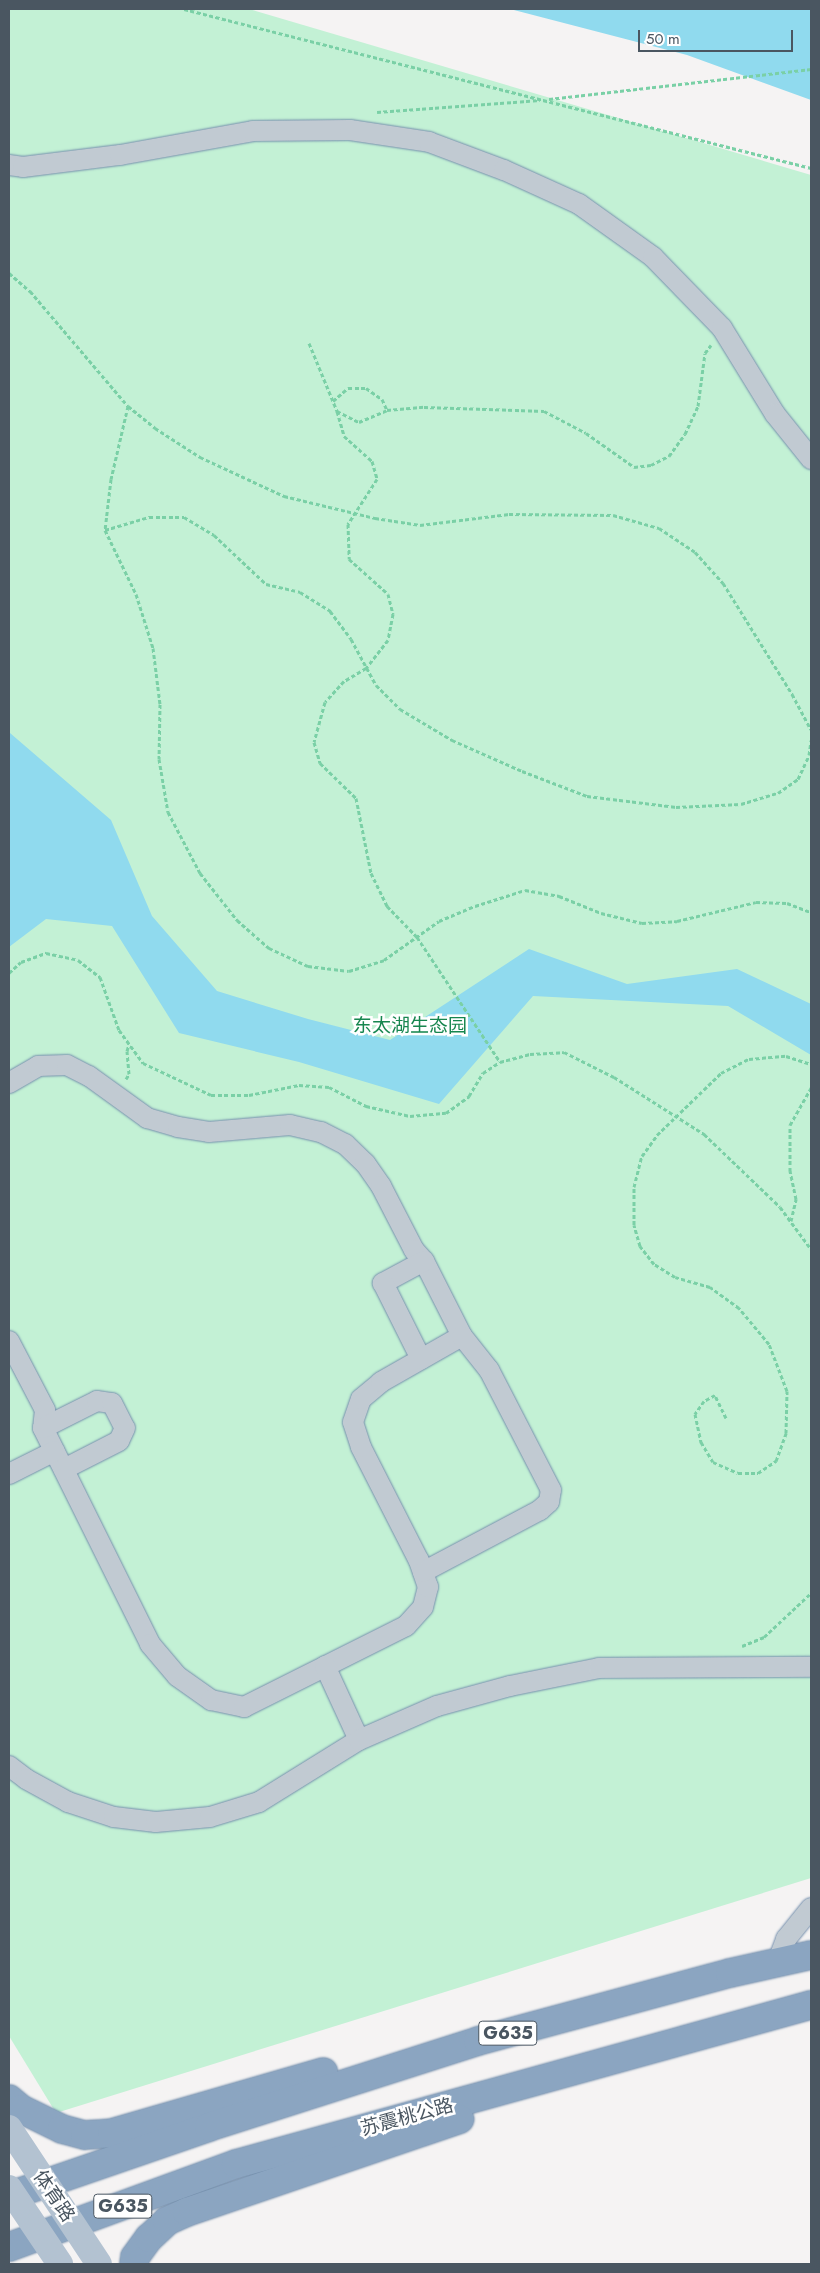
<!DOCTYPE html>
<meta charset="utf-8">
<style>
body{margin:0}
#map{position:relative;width:820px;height:2273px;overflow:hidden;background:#f5f3f3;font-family:Jost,"Noto Sans SC",sans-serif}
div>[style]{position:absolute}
.green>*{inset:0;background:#c3f1d5}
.water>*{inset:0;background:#90daee}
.path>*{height:3px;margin-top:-1.5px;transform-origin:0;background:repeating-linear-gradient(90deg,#7ad0a6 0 4px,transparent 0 6.5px)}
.roads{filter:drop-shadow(0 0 1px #7690ad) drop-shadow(0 0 1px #7690ad)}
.minor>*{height:20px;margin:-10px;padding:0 10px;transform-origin:10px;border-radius:10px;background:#c1cad2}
.highway>*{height:28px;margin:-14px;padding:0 14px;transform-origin:14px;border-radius:14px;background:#8ba5c1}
.major-bridge>*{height:26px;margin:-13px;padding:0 13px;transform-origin:13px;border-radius:13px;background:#b3c2d1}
span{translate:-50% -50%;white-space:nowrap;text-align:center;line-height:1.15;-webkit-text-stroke:5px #fff;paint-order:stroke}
.shield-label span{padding:1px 4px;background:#fff;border:1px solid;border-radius:4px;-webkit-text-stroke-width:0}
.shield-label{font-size:18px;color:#4a5661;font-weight:700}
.park-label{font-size:19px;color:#17864f}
.street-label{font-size:19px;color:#4a5661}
.frame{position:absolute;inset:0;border:10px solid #4a5661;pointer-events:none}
.scale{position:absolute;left:638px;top:30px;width:155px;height:22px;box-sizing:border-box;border:2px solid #4a5661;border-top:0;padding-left:6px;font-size:15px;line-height:18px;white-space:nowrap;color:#4a5661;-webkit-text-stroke:4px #fff;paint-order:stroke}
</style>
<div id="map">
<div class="green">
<i style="clip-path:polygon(9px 9px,249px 9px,811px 175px,811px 1878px,56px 2113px,9px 2036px)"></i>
</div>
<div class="water">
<i style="clip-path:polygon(510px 9px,811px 9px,811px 100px,687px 55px)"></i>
<i style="clip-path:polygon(9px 726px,10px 733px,111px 820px,152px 916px,217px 991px,308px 1019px,390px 1040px,529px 949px,627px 984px,737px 969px,811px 1004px,811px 1055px,728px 1006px,533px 996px,439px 1104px,299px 1062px,179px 1033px,112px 926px,46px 919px,9px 947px)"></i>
</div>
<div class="path">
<i style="left:184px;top:9px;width:647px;rotate:14.23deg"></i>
<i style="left:549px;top:99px;width:264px;rotate:-6.5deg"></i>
<i style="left:377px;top:112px;width:163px;rotate:-4.2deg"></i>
<i style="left:9px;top:273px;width:28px;rotate:41deg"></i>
<i style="left:30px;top:291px;width:151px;rotate:49.6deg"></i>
<i style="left:128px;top:406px;width:35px;rotate:39deg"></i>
<i style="left:155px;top:428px;width:54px;rotate:32.8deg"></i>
<i style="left:200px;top:457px;width:93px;rotate:24.9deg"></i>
<i style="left:284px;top:496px;width:94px;rotate:13.6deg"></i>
<i style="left:375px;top:518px;width:46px;rotate:8.8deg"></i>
<i style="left:420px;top:525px;width:90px;rotate:-7deg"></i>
<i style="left:509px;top:514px;width:104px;rotate:0.6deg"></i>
<i style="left:613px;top:515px;width:48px;rotate:15.8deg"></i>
<i style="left:659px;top:528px;width:43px;rotate:33.7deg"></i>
<i style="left:695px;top:552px;width:42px;rotate:47.9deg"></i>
<i style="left:723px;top:583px;width:131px;rotate:58.1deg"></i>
<i style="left:792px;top:694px;width:40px;rotate:62deg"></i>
<i style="left:309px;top:343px;width:74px;rotate:67.6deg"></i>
<i style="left:337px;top:411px;width:26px;rotate:74deg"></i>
<i style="left:344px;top:436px;width:38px;rotate:42deg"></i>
<i style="left:372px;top:461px;width:19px;rotate:74deg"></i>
<i style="left:377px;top:479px;width:54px;rotate:122.8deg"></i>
<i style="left:348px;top:524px;width:35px;rotate:88deg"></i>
<i style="left:349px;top:559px;width:52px;rotate:41.9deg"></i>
<i style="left:388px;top:594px;width:21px;rotate:76deg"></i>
<i style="left:393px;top:614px;width:26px;rotate:101deg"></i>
<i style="left:388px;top:640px;width:36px;rotate:128deg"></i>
<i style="left:366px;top:668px;width:26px;rotate:149deg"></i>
<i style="left:344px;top:681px;width:28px;rotate:132deg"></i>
<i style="left:325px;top:702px;width:41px;rotate:105.4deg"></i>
<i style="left:314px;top:742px;width:22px;rotate:74deg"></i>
<i style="left:320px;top:763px;width:50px;rotate:44.2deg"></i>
<i style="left:356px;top:798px;width:76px;rotate:78.7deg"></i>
<i style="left:371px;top:873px;width:37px;rotate:64deg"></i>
<i style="left:387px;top:906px;width:43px;rotate:45.9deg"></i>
<i style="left:417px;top:937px;width:150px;rotate:56.4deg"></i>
<i style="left:333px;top:401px;width:20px;rotate:-41deg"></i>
<i style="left:348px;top:388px;width:18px"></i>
<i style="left:366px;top:388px;width:19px;rotate:35deg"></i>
<i style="left:382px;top:399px;width:12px;rotate:66deg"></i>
<i style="left:128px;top:406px;width:75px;rotate:103.1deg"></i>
<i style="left:111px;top:479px;width:51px;rotate:96.7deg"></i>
<i style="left:105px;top:530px;width:71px;rotate:64.2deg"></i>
<i style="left:136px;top:594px;width:57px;rotate:72.5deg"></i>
<i style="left:153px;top:648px;width:56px;rotate:82.9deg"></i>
<i style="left:160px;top:704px;width:55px;rotate:91deg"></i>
<i style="left:159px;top:759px;width:54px;rotate:80.4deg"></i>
<i style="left:168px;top:812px;width:69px;rotate:62.3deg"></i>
<i style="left:200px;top:873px;width:60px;rotate:51.8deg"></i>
<i style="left:237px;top:920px;width:43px;rotate:41.2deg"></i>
<i style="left:269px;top:948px;width:43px;rotate:24.8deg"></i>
<i style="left:308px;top:966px;width:41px;rotate:7deg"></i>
<i style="left:349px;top:971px;width:37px;rotate:-17deg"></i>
<i style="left:384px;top:960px;width:67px;rotate:-35.3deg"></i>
<i style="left:439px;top:921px;width:39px;rotate:-23deg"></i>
<i style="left:475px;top:906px;width:52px;rotate:-17.7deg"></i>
<i style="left:525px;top:890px;width:35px;rotate:10deg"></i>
<i style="left:559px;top:896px;width:45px;rotate:22deg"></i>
<i style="left:601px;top:913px;width:42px;rotate:13.7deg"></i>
<i style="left:642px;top:923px;width:35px;rotate:-3deg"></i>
<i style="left:677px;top:921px;width:81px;rotate:-13.5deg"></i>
<i style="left:756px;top:902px;width:31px;rotate:2deg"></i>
<i style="left:787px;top:903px;width:26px;rotate:21deg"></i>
<i style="left:337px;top:411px;width:25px;rotate:27deg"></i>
<i style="left:359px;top:422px;width:30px;rotate:-23deg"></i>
<i style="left:387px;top:410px;width:37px;rotate:-5deg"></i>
<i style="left:424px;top:407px;width:120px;rotate:1.9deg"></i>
<i style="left:544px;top:411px;width:47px;rotate:27.6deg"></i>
<i style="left:586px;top:433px;width:59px;rotate:35.3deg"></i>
<i style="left:634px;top:467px;width:17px;rotate:-7deg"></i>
<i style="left:651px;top:465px;width:20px;rotate:-27deg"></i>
<i style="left:669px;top:456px;width:27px;rotate:-54deg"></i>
<i style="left:685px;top:434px;width:31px;rotate:-65deg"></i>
<i style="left:698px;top:406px;width:53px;rotate:-82.5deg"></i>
<i style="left:705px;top:353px;width:10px;rotate:-53deg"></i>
<i style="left:105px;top:530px;width:46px;rotate:-16.5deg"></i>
<i style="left:149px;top:517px;width:35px"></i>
<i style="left:184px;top:517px;width:35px;rotate:31deg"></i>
<i style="left:214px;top:535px;width:71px;rotate:43.3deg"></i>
<i style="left:266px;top:584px;width:35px;rotate:13deg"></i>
<i style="left:300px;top:592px;width:36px;rotate:32deg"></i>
<i style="left:330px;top:611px;width:35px;rotate:53deg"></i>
<i style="left:351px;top:639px;width:52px;rotate:61.5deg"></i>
<i style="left:376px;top:685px;width:34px;rotate:45deg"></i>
<i style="left:400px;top:709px;width:61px;rotate:30.8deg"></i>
<i style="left:452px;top:740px;width:77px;rotate:23.9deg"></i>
<i style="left:522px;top:771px;width:70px;rotate:21deg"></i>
<i style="left:587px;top:796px;width:90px;rotate:7deg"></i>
<i style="left:676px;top:807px;width:65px;rotate:-2.6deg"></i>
<i style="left:741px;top:804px;width:39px;rotate:-17deg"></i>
<i style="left:778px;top:793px;width:24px;rotate:-35deg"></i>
<i style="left:798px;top:779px;width:26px;rotate:-65deg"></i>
<i style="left:809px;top:755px;width:15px;rotate:-82deg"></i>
<i style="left:9px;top:973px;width:16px;rotate:-43deg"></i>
<i style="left:21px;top:962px;width:27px;rotate:-20deg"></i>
<i style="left:46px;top:953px;width:33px;rotate:12deg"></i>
<i style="left:78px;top:960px;width:28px;rotate:38deg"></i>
<i style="left:100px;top:977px;width:56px;rotate:70.3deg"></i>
<i style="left:119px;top:1030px;width:41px;rotate:54deg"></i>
<i style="left:143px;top:1063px;width:75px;rotate:25.2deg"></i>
<i style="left:211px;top:1095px;width:38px"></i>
<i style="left:249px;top:1095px;width:51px;rotate:-11.3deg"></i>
<i style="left:299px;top:1085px;width:30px;rotate:4deg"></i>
<i style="left:329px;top:1087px;width:42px;rotate:27.2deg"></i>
<i style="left:366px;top:1106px;width:45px;rotate:12.8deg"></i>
<i style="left:410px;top:1116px;width:36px;rotate:-5deg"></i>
<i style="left:446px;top:1113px;width:29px;rotate:-36deg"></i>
<i style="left:469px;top:1096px;width:27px;rotate:-59deg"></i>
<i style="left:483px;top:1073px;width:20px;rotate:-33deg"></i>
<i style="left:500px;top:1062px;width:31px;rotate:-15deg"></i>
<i style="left:530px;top:1054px;width:34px;rotate:-3deg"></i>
<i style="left:564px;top:1052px;width:56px;rotate:26.6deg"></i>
<i style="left:614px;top:1077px;width:107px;rotate:32.3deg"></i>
<i style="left:704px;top:1134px;width:105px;rotate:43.8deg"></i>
<i style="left:780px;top:1207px;width:52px;rotate:53.6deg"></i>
<i style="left:126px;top:1079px;width:6px;rotate:-59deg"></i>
<i style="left:129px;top:1074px;width:23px;rotate:-95deg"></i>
<i style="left:127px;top:1051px;width:7px;rotate:-74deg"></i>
<i style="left:791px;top:1221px;width:23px;rotate:-77deg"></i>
<i style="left:796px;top:1199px;width:29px;rotate:-102deg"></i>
<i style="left:790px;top:1171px;width:46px;rotate:-90deg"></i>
<i style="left:790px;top:1125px;width:43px;rotate:-60.4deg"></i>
<i style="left:726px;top:1418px;width:25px;rotate:-116deg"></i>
<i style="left:715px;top:1395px;width:13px;rotate:151deg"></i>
<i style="left:704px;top:1401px;width:16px;rotate:125deg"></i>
<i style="left:695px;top:1414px;width:29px;rotate:78deg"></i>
<i style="left:701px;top:1442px;width:23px;rotate:59deg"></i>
<i style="left:713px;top:1462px;width:27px;rotate:24deg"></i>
<i style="left:738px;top:1473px;width:20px"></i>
<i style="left:758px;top:1473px;width:22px;rotate:-34deg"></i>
<i style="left:776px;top:1461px;width:30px;rotate:-70deg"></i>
<i style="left:786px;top:1433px;width:42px;rotate:-88.6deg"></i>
<i style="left:787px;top:1391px;width:50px;rotate:-111deg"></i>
<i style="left:769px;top:1344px;width:47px;rotate:-129.8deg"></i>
<i style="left:739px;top:1308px;width:36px;rotate:-144deg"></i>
<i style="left:710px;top:1287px;width:36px;rotate:-164deg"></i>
<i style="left:675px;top:1277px;width:25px;rotate:-148deg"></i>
<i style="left:654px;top:1264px;width:23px;rotate:-128deg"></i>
<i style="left:640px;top:1246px;width:22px;rotate:-106deg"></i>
<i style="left:634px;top:1225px;width:38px;rotate:-90deg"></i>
<i style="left:634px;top:1187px;width:32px;rotate:-76deg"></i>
<i style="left:642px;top:1156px;width:26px;rotate:-54deg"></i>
<i style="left:657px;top:1135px;width:89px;rotate:-44.1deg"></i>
<i style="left:721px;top:1073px;width:31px;rotate:-27deg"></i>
<i style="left:749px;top:1059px;width:37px;rotate:-5deg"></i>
<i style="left:786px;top:1056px;width:26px;rotate:18deg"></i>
<i style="left:742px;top:1646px;width:24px;rotate:-22deg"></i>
<i style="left:764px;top:1637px;width:64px;rotate:-43.1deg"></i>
</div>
<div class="roads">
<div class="minor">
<i style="left:9px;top:165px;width:14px;rotate:8deg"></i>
<i style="left:23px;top:167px;width:98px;rotate:-7.1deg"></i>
<i style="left:120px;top:155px;width:135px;rotate:-10.2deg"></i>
<i style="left:253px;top:131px;width:97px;rotate:-0.6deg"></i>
<i style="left:350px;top:130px;width:80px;rotate:8.6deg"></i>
<i style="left:429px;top:142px;width:80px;rotate:20.5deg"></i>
<i style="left:504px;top:170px;width:82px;rotate:24.4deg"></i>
<i style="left:579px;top:204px;width:91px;rotate:35.6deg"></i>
<i style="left:653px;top:257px;width:99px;rotate:45.8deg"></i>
<i style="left:722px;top:328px;width:101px;rotate:58.4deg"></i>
<i style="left:775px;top:414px;width:58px;rotate:51.3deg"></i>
<i style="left:9px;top:1083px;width:34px;rotate:-30deg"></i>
<i style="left:38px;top:1066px;width:29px;rotate:-2deg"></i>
<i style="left:67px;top:1065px;width:25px;rotate:27deg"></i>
<i style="left:89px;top:1076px;width:72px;rotate:35.9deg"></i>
<i style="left:147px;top:1118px;width:32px;rotate:16deg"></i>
<i style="left:178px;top:1127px;width:31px;rotate:9deg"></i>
<i style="left:209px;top:1132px;width:81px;rotate:-4.9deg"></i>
<i style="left:290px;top:1125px;width:32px;rotate:13deg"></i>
<i style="left:321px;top:1132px;width:27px;rotate:27deg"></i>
<i style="left:345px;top:1144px;width:28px;rotate:44deg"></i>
<i style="left:365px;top:1163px;width:28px;rotate:55deg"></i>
<i style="left:381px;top:1186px;width:72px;rotate:62.7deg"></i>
<i style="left:414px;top:1250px;width:15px;rotate:48deg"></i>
<i style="left:9px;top:1341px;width:78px;rotate:62.4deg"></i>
<i style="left:45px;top:1410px;width:18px;rotate:96deg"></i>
<i style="left:43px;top:1428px;width:241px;rotate:63.6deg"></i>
<i style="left:150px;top:1644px;width:42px;rotate:49.8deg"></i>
<i style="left:177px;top:1676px;width:42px;rotate:35.2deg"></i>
<i style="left:211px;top:1700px;width:34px;rotate:12deg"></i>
<i style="left:244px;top:1707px;width:181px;rotate:-26.6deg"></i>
<i style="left:406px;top:1626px;width:25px;rotate:-48deg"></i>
<i style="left:423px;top:1607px;width:21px;rotate:-76deg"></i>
<i style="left:428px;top:1587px;width:28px;rotate:-109deg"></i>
<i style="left:419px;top:1561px;width:128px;rotate:-117deg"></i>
<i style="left:361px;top:1447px;width:26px;rotate:-108deg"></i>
<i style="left:353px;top:1422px;width:24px;rotate:-71deg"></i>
<i style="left:361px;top:1399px;width:26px;rotate:-40deg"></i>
<i style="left:381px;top:1382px;width:93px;rotate:-29.6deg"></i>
<i style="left:462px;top:1336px;width:84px;rotate:-116.9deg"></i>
<i style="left:424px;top:1261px;width:47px;rotate:151.8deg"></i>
<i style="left:383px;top:1283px;width:85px;rotate:63.4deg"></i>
<i style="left:43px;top:1428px;width:60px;rotate:-26.6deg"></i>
<i style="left:97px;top:1401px;width:15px;rotate:8deg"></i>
<i style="left:112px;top:1403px;width:28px;rotate:63deg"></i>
<i style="left:125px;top:1428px;width:14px;rotate:115deg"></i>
<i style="left:119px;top:1441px;width:62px;rotate:153deg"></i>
<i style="left:9px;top:1474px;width:51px;rotate:-26.6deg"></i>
<i style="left:423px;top:1572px;width:132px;rotate:-27.9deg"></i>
<i style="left:540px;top:1510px;width:12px;rotate:-42deg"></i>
<i style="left:549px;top:1502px;width:12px;rotate:-81deg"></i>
<i style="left:551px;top:1490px;width:135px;rotate:-117.3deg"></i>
<i style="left:489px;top:1370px;width:43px;rotate:-128.5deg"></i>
<i style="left:325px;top:1666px;width:81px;rotate:65.3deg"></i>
<i style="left:9px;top:1766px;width:21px;rotate:37deg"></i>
<i style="left:26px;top:1779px;width:48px;rotate:28.7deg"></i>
<i style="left:68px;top:1802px;width:48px;rotate:18.1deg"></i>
<i style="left:114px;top:1817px;width:42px;rotate:6.8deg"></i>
<i style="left:156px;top:1822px;width:54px;rotate:-5.3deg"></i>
<i style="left:210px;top:1817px;width:51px;rotate:-17deg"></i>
<i style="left:259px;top:1802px;width:118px;rotate:-31.8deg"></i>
<i style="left:359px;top:1740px;width:85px;rotate:-23.6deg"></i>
<i style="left:437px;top:1706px;width:76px;rotate:-15.3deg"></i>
<i style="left:510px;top:1686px;width:91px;rotate:-11.4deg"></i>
<i style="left:599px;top:1668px;width:212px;rotate:-0.3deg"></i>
<i style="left:777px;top:1963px;width:26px;rotate:-69deg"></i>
<i style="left:786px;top:1939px;width:40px;rotate:-51deg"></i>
</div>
<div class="highway">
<i style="left:9px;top:2099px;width:16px;rotate:40deg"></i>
<i style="left:21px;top:2109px;width:46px;rotate:26deg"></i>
<i style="left:62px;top:2129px;width:24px;rotate:15deg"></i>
<i style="left:85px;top:2135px;width:27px;rotate:-4deg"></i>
<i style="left:112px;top:2133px;width:220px;rotate:-16.1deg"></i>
<i style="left:9px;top:2196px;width:212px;rotate:-19deg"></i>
<i style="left:209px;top:2127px;width:282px;rotate:-17.7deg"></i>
<i style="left:478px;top:2041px;width:261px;rotate:-15.1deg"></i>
<i style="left:730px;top:1973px;width:83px;rotate:-12.5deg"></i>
<i style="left:9px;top:2247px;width:242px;rotate:-20.1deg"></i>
<i style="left:236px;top:2164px;width:597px;rotate:-15.46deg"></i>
<i style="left:134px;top:2264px;width:7px;rotate:-82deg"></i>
<i style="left:135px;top:2257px;width:24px;rotate:-54deg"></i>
<i style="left:149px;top:2238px;width:25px;rotate:-43deg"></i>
<i style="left:167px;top:2221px;width:22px;rotate:-24deg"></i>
<i style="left:187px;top:2212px;width:288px;rotate:-18.8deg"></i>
</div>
</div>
<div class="major-bridge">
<i style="left:9px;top:2128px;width:163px;rotate:56.5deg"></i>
<i style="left:9px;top:2188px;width:92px;rotate:56.1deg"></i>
</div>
<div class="shield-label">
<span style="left:508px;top:2033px">G635</span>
<span style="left:123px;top:2206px">G635</span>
</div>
<div class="park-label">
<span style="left:410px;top:1026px">东太湖生态园</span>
</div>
<div class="street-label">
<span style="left:407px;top:2117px;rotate:-15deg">苏震桃公路</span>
<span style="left:54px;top:2196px;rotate:56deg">体育路</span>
</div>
<div class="frame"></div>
<div class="scale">50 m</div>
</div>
